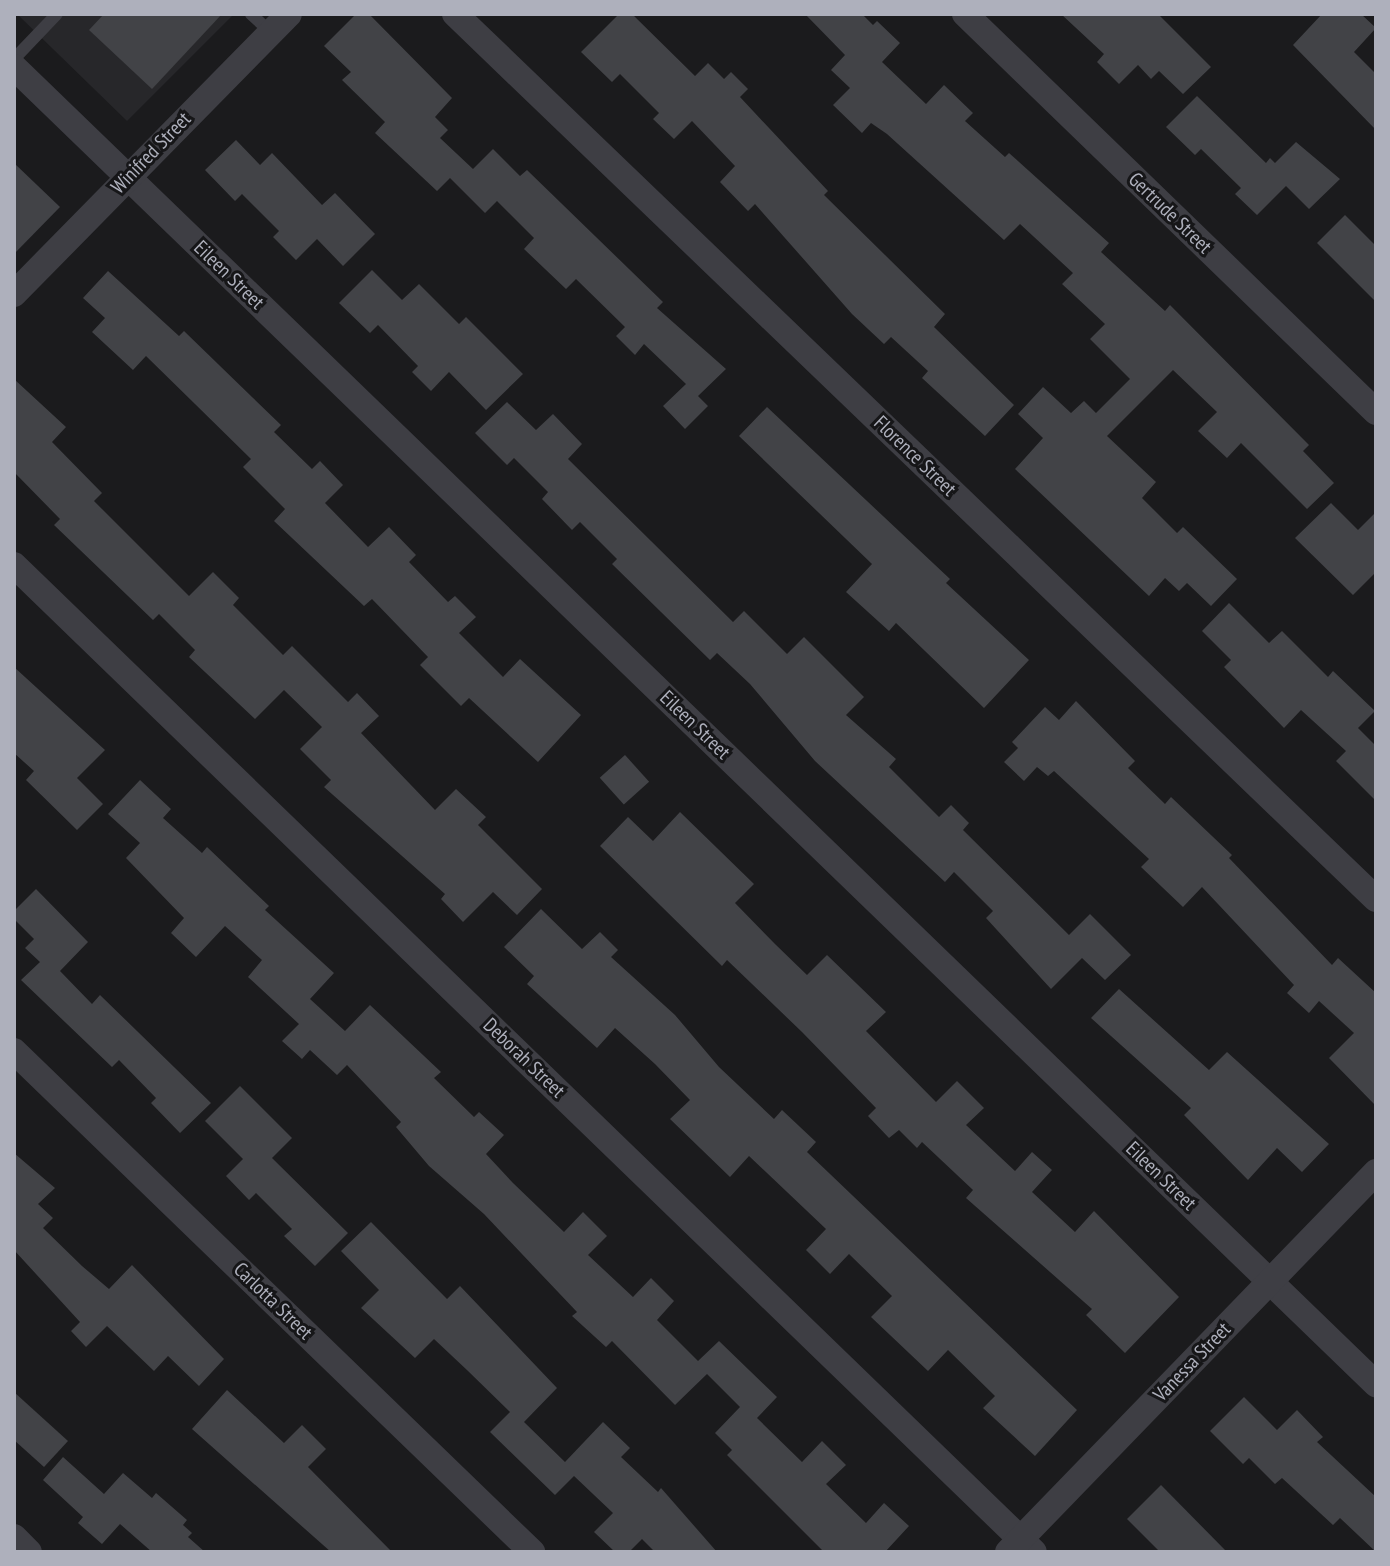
<!DOCTYPE html>
<style>
body{margin:0}
#map{position:relative;width:1390px;height:1566px;overflow:hidden;background:#1b1b1d;font-family:"PT Sans Narrow",sans-serif}
div>[style]{position:absolute}
.built>*{inset:0;background:#27272a}
.building>*{inset:0;background:#424347;transform-origin:0 0}
.lane>*{height:12px;margin:-6px;padding:0 6px;transform-origin:6px;border-radius:6px;background:#3e3e44}
.street>*{height:26px;margin:-13px;padding:0 13px;transform-origin:13px;border-radius:13px;background:#3e3e44}
span{translate:-50% -50%;white-space:nowrap;text-align:center;line-height:1.15;-webkit-text-stroke:6px #161618;paint-order:stroke}
.street-label{font-size:20px;color:#aeb0bc}
.frame{position:absolute;inset:0;border:16px solid #aeb0bc;pointer-events:none}
</style>
<div id="map">
<div class="built">
<i style="clip-path:polygon(17px 14px,234px 14px,127px 121px)"></i>
</div>
<div class="building">
<i style="clip-path:polygon(104px 14px,222px 14px,152px 89px,89px 30px)"></i>
<i style="clip-path:polygon(356px 14px,369px 14px,452px 98px,435px 117px,448px 130px,440px 138px,473px 169px,493px 149px,520px 176px,527px 170px,663px 302px,657px 308px,726px 369px,698px 396px,708px 406px,685px 429px,663px 406px,686px 384px,644px 344px,635px 355px,616px 336px,625px 327px,576px 279px,566px 289px,524px 249px,534px 238px,497px 201px,485px 213px,450px 178px,437px 191px,375px 133px,385px 122px,342px 80px,351px 72px,324px 46px)"></i>
<i style="clip-path:polygon(619px 14px,632px 14px,695px 76px,708px 63px,724px 79px,731px 72px,748px 89px,740px 97px,828px 191px,824px 195px,945px 314px,934px 327px,1014px 405px,985px 436px,922px 378px,928px 371px,891px 337px,884px 344px,852px 314px,755px 204px,748px 211px,720px 182px,735px 166px,692px 121px,674px 139px,653px 119px,659px 113px,620px 74px,612px 82px,581px 52px)"></i>
<i style="clip-path:polygon(805px 14px,862px 14px,873px 25px,877px 21px,900px 43px,882px 62px,926px 104px,944px 85px,973px 113px,965px 121px,1005px 157px,1009px 153px,1109px 243px,1101px 252px,1165px 311px,1170px 305px,1309px 445px,1303px 451px,1334px 483px,1307px 509px,1241px 443px,1227px 458px,1198px 431px,1217px 412px,1173px 370px,1107px 436px,1156px 482px,1142px 498px,1177px 533px,1183px 527px,1237px 579px,1211px 606px,1187px 583px,1179px 591px,1165px 578px,1149px 596px,1015px 469px,1043px 438px,1018px 414px,1043px 387px,1071px 413px,1084px 401px,1096px 413px,1130px 379px,1090px 339px,1105px 324px,1062px 284px,1073px 273px,1020px 224px,1004px 240px,887px 134px,871px 123px,862px 133px,833px 105px,850px 88px,831px 70px,845px 55px)"></i>
<i style="clip-path:polygon(1061px 14px,1158px 14px,1211px 67px,1183px 94px,1159px 71px,1151px 79px,1138px 65px,1119px 84px,1097px 62px,1104px 54px)"></i>
<i style="clip-path:polygon(1322px 14px,1361px 14px,1376px 28px,1354px 52px,1376px 74px,1376px 130px,1293px 45px)"></i>
<i style="clip-path:polygon(1197px 96px,1266px 163px,1270px 158px,1275px 163px,1296px 142px,1340px 179px,1309px 209px,1286px 186px,1257px 215px,1235px 194px,1241px 188px,1201px 149px,1195px 155px,1166px 127px)"></i>
<i style="clip-path:polygon(236px 140px,260px 165px,272px 153px,322px 205px,335px 193px,375px 234px,343px 266px,317px 239px,296px 260px,273px 237px,279px 231px,242px 194px,235px 201px,205px 170px)"></i>
<i style="clip-path:polygon(14px 163px,60px 207px,14px 254px)"></i>
<i style="clip-path:polygon(1345px 215px,1376px 246px,1376px 302px,1317px 243px)"></i>
<i style="clip-path:polygon(372px 270px,402px 300px,419px 284px,459px 324px,466px 317px,523px 374px,486px 410px,449px 372px,431px 391px,412px 372px,418px 366px,378px 325px,370px 333px,339px 303px)"></i>
<i style="clip-path:polygon(108px 271px,179px 336px,184px 331px,252px 397px,281px 425px,274px 432px,312px 469px,320px 461px,343px 485px,325px 503px,368px 547px,389px 527px,416px 555px,409px 562px,448px 602px,455px 596px,476px 617px,459px 633px,503px 677px,520px 659px,581px 715px,538px 762px,469px 698px,461px 706px,420px 665px,428px 657px,372px 599px,364px 606px,274px 521px,285px 509px,243px 467px,251px 459px,195px 404px,146px 356px,133px 370px,92px 332px,105px 318px,83px 298px)"></i>
<i style="clip-path:polygon(14px 379px,66px 427px,52px 442px,102px 493px,94px 501px,189px 596px,213px 572px,239px 598px,233px 605px,283px 655px,292px 646px,348px 702px,357px 693px,379px 716px,361px 733px,435px 810px,456px 789px,486px 817px,478px 825px,542px 889px,517px 915px,493px 892px,463px 922px,441px 899px,445px 894px,324px 787px,331px 780px,300px 749px,322px 727px,284px 690px,255px 719px,189px 657px,195px 650px,159px 614px,153px 620px,54px 525px,60px 519px,14px 472px)"></i>
<i style="clip-path:polygon(507px 402px,536px 430px,553px 414px,582px 444px,568px 459px,733px 622px,744px 611px,787px 654px,804px 637px,864px 697px,846px 715px,896px 759px,889px 767px,939px 817px,951px 805px,969px 823px,963px 830px,1069px 935px,1090px 914px,1131px 955px,1105px 980px,1082px 958px,1051px 989px,986px 918px,993px 911px,954px 872px,945px 882px,815px 761px,750px 684px,717px 653px,710px 660px,612px 564px,617px 559px,580px 522px,572px 530px,542px 499px,548px 492px,514px 458px,507px 465px,475px 433px)"></i>
<i style="clip-path:polygon(767px 407px,950px 579px,946px 583px,1029px 660px,984px 708px,896px 623px,889px 631px,846px 592px,872px 564px,739px 436px)"></i>
<i style="clip-path:polygon(1331px 503px,1358px 530px,1376px 512px,1376px 572px,1353px 595px,1295px 538px)"></i>
<i style="clip-path:polygon(1229px 603px,1269px 643px,1282px 631px,1328px 677px,1333px 671px,1375px 711px,1358px 728px,1376px 746px,1376px 801px,1336px 761px,1346px 751px,1301px 710px,1284px 728px,1224px 667px,1231px 660px,1202px 631px)"></i>
<i style="clip-path:polygon(14px 667px,105px 750px,77px 778px,103px 804px,77px 830px,26px 780px,34px 771px,14px 753px)"></i>
<i style="clip-path:polygon(1076px 701px,1135px 761px,1128px 768px,1165px 804px,1171px 797px,1232px 855px,1229px 858px,1332px 965px,1338px 958px,1376px 993px,1376px 1106px,1329px 1058px,1354px 1033px,1319px 1001px,1309px 1013px,1287px 993px,1294px 985px,1202px 887px,1183px 907px,1141px 867px,1149px 859px,1054px 771px,1048px 776px,1037px 767px,1024px 781px,1004px 762px,1018px 748px,1012px 742px,1045px 707px,1059px 720px)"></i>
<i style="left:625px;top:755px;width:36px;height:34px;rotate:48deg"></i>
<i style="clip-path:polygon(140px 780px,171px 809px,163px 818px,202px 853px,207px 847px,269px 906px,265px 910px,334px 973px,310px 999px,345px 1031px,370px 1005px,441px 1072px,434px 1078px,474px 1117px,479px 1112px,504px 1135px,486px 1154px,513px 1183px,564px 1232px,583px 1212px,607px 1236px,588px 1255px,633px 1297px,651px 1278px,674px 1301px,657px 1320px,698px 1361px,719px 1341px,777px 1397px,757px 1418px,802px 1462px,822px 1441px,846px 1465px,826px 1484px,866px 1523px,884px 1503px,909px 1526px,885px 1552px,824px 1552px,727px 1455px,732px 1450px,715px 1433px,740px 1407px,707px 1374px,675px 1405px,612px 1341px,606px 1347px,572px 1316px,577px 1312px,484px 1214px,429px 1166px,396px 1127px,401px 1122px,347px 1065px,337px 1075px,310px 1050px,302px 1059px,282px 1041px,299px 1024px,248px 977px,262px 960px,225px 926px,196px 957px,171px 933px,184px 918px,126px 858px,140px 843px,108px 814px)"></i>
<i style="clip-path:polygon(680px 812px,754px 884px,735px 903px,775px 944px,807px 975px,827px 955px,886px 1012px,866px 1031px,936px 1102px,957px 1081px,984px 1108px,966px 1125px,1015px 1171px,1032px 1152px,1052px 1170px,1032px 1192px,1075px 1232px,1094px 1211px,1179px 1297px,1125px 1353px,1086px 1315px,1092px 1309px,966px 1198px,973px 1190px,922px 1142px,917px 1148px,899px 1130px,889px 1138px,868px 1116px,876px 1108px,802px 1032px,727px 960px,722px 966px,600px 846px,628px 817px,653px 841px)"></i>
<i style="clip-path:polygon(36px 889px,88px 942px,60px 971px,92px 1004px,100px 995px,211px 1103px,180px 1133px,151px 1103px,156px 1098px,119px 1060px,112px 1067px,21px 980px,40px 962px,25px 948px,34px 939px,14px 919px,14px 911px)"></i>
<i style="clip-path:polygon(541px 909px,582px 949px,600px 932px,618px 950px,611px 957px,675px 1015px,719px 1067px,774px 1119px,782px 1110px,816px 1142px,807px 1152px,1077px 1410px,1035px 1456px,983px 1408px,995px 1396px,948px 1350px,928px 1371px,871px 1317px,892px 1296px,849px 1254px,830px 1274px,806px 1250px,826px 1229px,749px 1156px,730px 1177px,670px 1119px,690px 1100px,655px 1064px,615px 1028px,597px 1048px,527px 984px,534px 976px,504px 947px)"></i>
<i style="clip-path:polygon(1119px 989px,1209px 1070px,1227px 1052px,1329px 1144px,1302px 1172px,1277px 1148px,1248px 1180px,1184px 1115px,1191px 1108px,1091px 1018px)"></i>
<i style="clip-path:polygon(240px 1086px,292px 1138px,272px 1158px,348px 1233px,315px 1266px,284px 1236px,292px 1229px,256px 1193px,249px 1200px,226px 1176px,243px 1159px,205px 1121px)"></i>
<i style="clip-path:polygon(14px 1153px,55px 1188px,38px 1204px,53px 1218px,43px 1228px,82px 1266px,109px 1289px,132px 1265px,224px 1359px,199px 1386px,168px 1356px,154px 1371px,107px 1326px,86px 1347px,71px 1331px,80px 1322px,14px 1250px)"></i>
<i style="clip-path:polygon(371px 1222px,447px 1299px,460px 1286px,557px 1388px,524px 1422px,565px 1462px,603px 1422px,630px 1448px,621px 1457px,658px 1492px,661px 1488px,717px 1552px,655px 1552px,642px 1539px,629px 1552px,615px 1552px,594px 1532px,613px 1513px,574px 1476px,555px 1495px,490px 1432px,510px 1412px,468px 1371px,434px 1339px,415px 1358px,361px 1308px,379px 1290px,341px 1251px)"></i>
<i style="clip-path:polygon(227px 1390px,284px 1443px,302px 1425px,326px 1449px,308px 1467px,392px 1552px,331px 1552px,192px 1429px)"></i>
<i style="clip-path:polygon(14px 1392px,68px 1441px,44px 1467px,14px 1440px)"></i>
<i style="clip-path:polygon(1244px 1397px,1277px 1430px,1297px 1410px,1323px 1437px,1317px 1442px,1376px 1497px,1376px 1552px,1340px 1518px,1333px 1525px,1282px 1478px,1275px 1484px,1249px 1458px,1243px 1464px,1210px 1431px)"></i>
<i style="clip-path:polygon(63px 1457px,104px 1494px,123px 1473px,152px 1498px,156px 1493px,187px 1520px,183px 1525px,192px 1533px,188px 1537px,205px 1552px,152px 1552px,120px 1524px,102px 1544px,78px 1523px,83px 1517px,43px 1480px)"></i>
<i style="clip-path:polygon(1161px 1485px,1227px 1552px,1160px 1552px,1127px 1519px)"></i>
</div>
<div class="lane">
<i style="left:251px;top:14px;width:25px;rotate:43deg"></i>
<i style="left:14px;top:59px;width:62px;rotate:-46.3deg"></i>
</div>
<div class="street">
<i style="left:455px;top:14px;width:1277px;rotate:43.86deg"></i>
<i style="left:965px;top:14px;width:572px;rotate:44.08deg"></i>
<i style="left:14px;top:67px;width:1895px;rotate:44.04deg"></i>
<i style="left:14px;top:294px;width:392px;rotate:-45.5deg"></i>
<i style="left:14px;top:565px;width:1419px;rotate:44.06deg"></i>
<i style="left:14px;top:1051px;width:721px;rotate:44.04deg"></i>
<i style="left:14px;top:1537px;width:21px;rotate:45deg"></i>
<i style="left:1008px;top:1552px;width:529px;rotate:-45.92deg"></i>
</div>
<div class="street-label">
<span style="left:151px;top:153px;rotate:-46deg">Winifred Street</span>
<span style="left:1170px;top:213px;rotate:44deg">Gertrude Street</span>
<span style="left:229px;top:275px;rotate:44deg">Eileen Street</span>
<span style="left:915px;top:456px;rotate:44deg">Florence Street</span>
<span style="left:695px;top:725px;rotate:44deg">Eileen Street</span>
<span style="left:524px;top:1058px;rotate:44deg">Deborah Street</span>
<span style="left:1161px;top:1176px;rotate:44deg">Eileen Street</span>
<span style="left:273px;top:1301px;rotate:44deg">Carlotta Street</span>
<span style="left:1192px;top:1362px;rotate:-46deg">Vanessa Street</span>
</div>
<div class="frame"></div>
</div>
